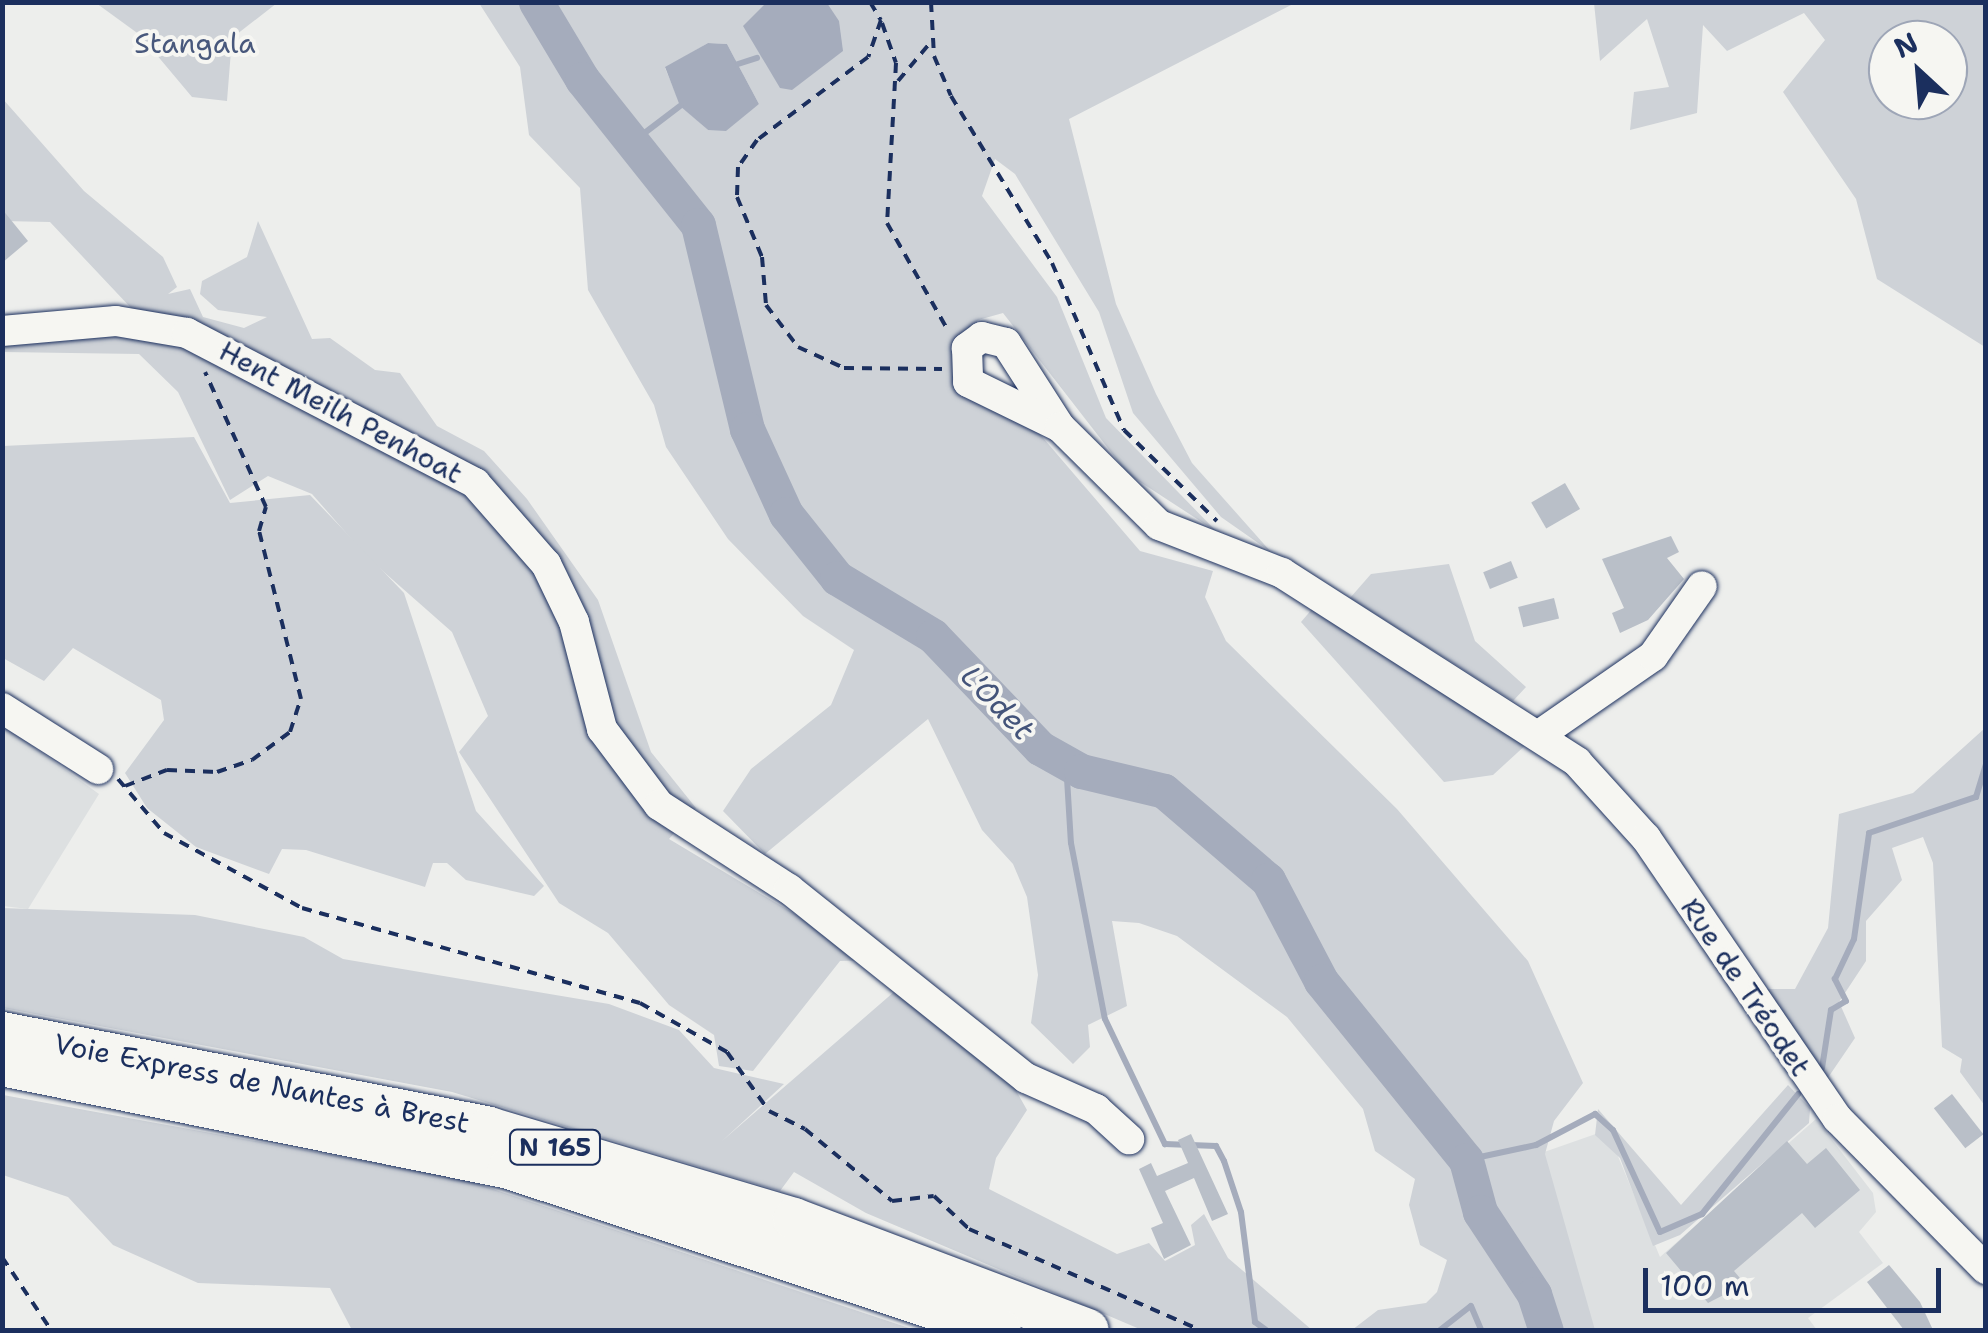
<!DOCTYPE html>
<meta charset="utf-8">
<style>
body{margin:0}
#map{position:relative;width:1988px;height:1333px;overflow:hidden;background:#edeeec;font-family:"Shantell Sans",sans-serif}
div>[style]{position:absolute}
.built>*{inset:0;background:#dde0e1}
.green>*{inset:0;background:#ced2d7}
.water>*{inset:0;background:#a5acbc}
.stream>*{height:6px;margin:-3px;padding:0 3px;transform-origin:3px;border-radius:3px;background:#a5acbc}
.river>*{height:35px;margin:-17.5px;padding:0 17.5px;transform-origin:17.5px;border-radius:17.5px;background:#a5acbc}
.building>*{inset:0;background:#b9bfc8;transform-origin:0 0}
.path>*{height:4px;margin-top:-2px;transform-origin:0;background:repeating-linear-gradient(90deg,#1b2f5e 0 10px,transparent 0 18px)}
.roads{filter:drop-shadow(0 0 2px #1b2f5e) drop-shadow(0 0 2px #1b2f5e)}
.minor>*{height:30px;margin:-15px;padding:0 15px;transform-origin:15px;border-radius:15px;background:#f6f6f2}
.highway>*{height:42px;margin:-21px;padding:0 21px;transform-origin:21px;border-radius:21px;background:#f6f6f2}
span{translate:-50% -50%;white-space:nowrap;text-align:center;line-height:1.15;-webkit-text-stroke:8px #f6f6f2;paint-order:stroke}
.shield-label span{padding:2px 8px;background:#f6f6f2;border:2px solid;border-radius:8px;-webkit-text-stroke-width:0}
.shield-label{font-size:25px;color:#1b2f5e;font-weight:700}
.park-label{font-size:28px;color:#48587c}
.street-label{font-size:28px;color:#1b2f5e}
.water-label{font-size:30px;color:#44547a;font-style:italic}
.frame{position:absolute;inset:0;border:5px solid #1b2f5e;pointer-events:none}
.north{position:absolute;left:1868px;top:20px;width:100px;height:100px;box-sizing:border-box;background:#f6f6f2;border:2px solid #9ea6b7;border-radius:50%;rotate:334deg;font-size:28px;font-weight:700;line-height:40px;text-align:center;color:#1b2f5e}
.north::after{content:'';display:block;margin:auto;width:35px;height:45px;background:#1b2f5e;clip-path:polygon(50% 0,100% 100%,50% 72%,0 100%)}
.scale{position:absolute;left:1643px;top:1268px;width:298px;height:45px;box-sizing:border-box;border:5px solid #1b2f5e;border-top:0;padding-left:12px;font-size:30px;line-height:35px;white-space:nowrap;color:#1b2f5e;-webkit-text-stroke:8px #f6f6f2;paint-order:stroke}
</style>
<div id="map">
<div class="built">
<i style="clip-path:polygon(2px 724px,99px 794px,28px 909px,3px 906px)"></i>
<i style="clip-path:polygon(1816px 1119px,1873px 1193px,1876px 1212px,1859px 1232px,1883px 1263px,1808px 1318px,1817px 1330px,1590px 1330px,1530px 1157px,1607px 1130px,1660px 1257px)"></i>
</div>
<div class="green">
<i style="clip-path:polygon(96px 3px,277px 3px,232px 38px,227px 101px,192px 97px,140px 35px)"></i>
<i style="clip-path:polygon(evenodd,479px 3px,1295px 3px,1069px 119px,1116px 304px,1156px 394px,1192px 463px,1271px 552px,1221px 517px,1133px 413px,1099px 312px,1015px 174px,995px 159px,982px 196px,1057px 297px,1106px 418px,1217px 532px,1128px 474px,1003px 313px,978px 320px,955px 355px,1038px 432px,1140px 551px,1213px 571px,1205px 597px,1226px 641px,1397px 809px,1528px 961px,1583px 1083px,1554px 1121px,1545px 1154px,1595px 1330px,1352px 1330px,1378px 1310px,1426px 1303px,1437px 1292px,1447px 1260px,1420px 1245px,1409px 1205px,1415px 1179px,1375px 1151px,1363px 1109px,1287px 1017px,1177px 936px,1139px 923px,1112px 921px,1127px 1006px,1088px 1025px,1090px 1047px,1073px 1064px,1031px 1023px,1038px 975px,1027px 897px,1013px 864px,982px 830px,928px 719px,765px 854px,723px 811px,751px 769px,831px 705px,854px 650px,803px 616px,728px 539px,666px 447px,654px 405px,588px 290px,580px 188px,529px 135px,520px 67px,479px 3px,708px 43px,727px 44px,759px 104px,708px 130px,681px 106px,665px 68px,708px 43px)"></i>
<i style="clip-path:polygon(evenodd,1594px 3px,1985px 3px,1985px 347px,1877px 279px,1856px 199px,1783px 92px,1825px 40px,1804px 13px,1727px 51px,1703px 25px,1697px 113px,1630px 130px,1634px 92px,1669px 87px,1647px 19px,1600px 61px,1594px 3px,1888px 40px,1948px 40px,1948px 100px,1888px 100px,1888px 40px)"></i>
<i style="clip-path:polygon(2px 98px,84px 191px,163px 257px,177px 287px,168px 294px,190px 289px,203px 317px,244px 328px,267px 317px,218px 310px,200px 294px,202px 281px,247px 257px,258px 221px,312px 339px,330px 338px,375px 370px,400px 373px,437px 426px,484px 451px,527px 499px,598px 600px,651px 752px,696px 808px,669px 839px,872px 960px,840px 961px,753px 1071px,719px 1066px,714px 1035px,669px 1005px,608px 933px,559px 903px,459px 752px,488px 716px,452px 632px,368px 558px,312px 494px,268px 476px,230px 500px,178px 392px,139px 354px,3px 352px,3px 338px,148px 326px,50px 222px,3px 221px)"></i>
<i style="clip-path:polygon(194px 437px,230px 503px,310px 495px,404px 593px,476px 811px,544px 886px,534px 896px,466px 880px,447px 863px,433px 863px,425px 887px,306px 850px,282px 849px,269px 874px,196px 847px,147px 808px,125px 773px,164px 720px,161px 700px,73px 648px,44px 681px,3px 658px,3px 446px)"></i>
<i style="clip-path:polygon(1449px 564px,1475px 641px,1526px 687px,1513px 701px,1350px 598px,1371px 574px)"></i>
<i style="clip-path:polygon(1313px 608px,1529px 742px,1493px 775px,1444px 782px,1301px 622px)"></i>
<i style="clip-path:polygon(1985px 728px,1985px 1106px,1960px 1072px,1962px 1059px,1942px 1047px,1933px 863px,1923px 837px,1892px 848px,1902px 880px,1866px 921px,1866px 961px,1839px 1002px,1855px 1038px,1825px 1082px,1766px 989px,1795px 989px,1828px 928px,1839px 814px,1913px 793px)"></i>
<i style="clip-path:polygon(2px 908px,195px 915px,304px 937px,343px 959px,609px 1004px,679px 1030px,714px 1068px,784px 1084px,722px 1141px,902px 985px,1005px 1071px,1027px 1110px,996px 1158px,989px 1189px,1117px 1254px,1149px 1243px,1165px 1261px,1195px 1245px,1191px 1225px,1204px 1214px,1228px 1258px,1312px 1330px,1142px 1330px,866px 1213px,794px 1172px,780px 1191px,452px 1092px,3px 1008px)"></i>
<i style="clip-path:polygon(1788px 1085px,1810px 1108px,1809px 1123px,1680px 1235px,1653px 1246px,1620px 1158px,1595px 1135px,1598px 1109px,1681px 1205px)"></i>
<i style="clip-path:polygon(3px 1095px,463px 1179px,915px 1330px,352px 1330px,330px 1288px,198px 1283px,113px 1245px,68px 1197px,3px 1175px)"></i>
</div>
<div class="water">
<i style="clip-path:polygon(767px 2px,827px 3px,839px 21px,843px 51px,792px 90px,780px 88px,743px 26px)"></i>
<i style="clip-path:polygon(708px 43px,727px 44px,759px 104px,726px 131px,708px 130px,680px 106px,665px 67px)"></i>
</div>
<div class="stream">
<i style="left:738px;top:64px;width:20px;rotate:-18deg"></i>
<i style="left:634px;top:141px;width:58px;rotate:-37.3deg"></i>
<i style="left:1066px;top:762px;width:81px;rotate:86.5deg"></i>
<i style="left:1071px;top:843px;width:179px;rotate:79.1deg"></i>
<i style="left:1105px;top:1019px;width:139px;rotate:64.4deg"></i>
<i style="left:1165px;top:1144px;width:51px;rotate:2.2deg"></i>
<i style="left:1216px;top:1146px;width:17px;rotate:62deg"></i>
<i style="left:1224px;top:1161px;width:54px;rotate:71.6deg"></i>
<i style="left:1241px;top:1212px;width:111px;rotate:82.7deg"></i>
<i style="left:1255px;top:1322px;width:14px;rotate:36deg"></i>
<i style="left:1822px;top:1068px;width:59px;rotate:-81.2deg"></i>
<i style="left:1831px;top:1010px;width:17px;rotate:-31deg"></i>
<i style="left:1846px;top:1001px;width:25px;rotate:-117deg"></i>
<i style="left:1835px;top:979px;width:44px;rotate:-64.6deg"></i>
<i style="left:1854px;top:939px;width:107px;rotate:-81.9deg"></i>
<i style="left:1869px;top:833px;width:113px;rotate:-18.6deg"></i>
<i style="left:1976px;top:797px;width:34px;rotate:-73deg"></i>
<i style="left:1466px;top:1160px;width:72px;rotate:-12.1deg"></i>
<i style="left:1536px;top:1145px;width:67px;rotate:-27.7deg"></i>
<i style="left:1595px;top:1114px;width:24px;rotate:42deg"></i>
<i style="left:1613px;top:1130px;width:112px;rotate:65.3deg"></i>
<i style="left:1660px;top:1232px;width:46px;rotate:-23.2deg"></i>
<i style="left:1702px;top:1214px;width:154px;rotate:-51.3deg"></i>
<i style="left:1440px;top:1330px;width:39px;rotate:-38deg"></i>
<i style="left:1471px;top:1306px;width:26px;rotate:67deg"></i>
</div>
<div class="river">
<i style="left:536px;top:2px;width:90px;rotate:59.1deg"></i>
<i style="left:582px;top:79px;width:186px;rotate:51.5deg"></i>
<i style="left:698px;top:225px;width:210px;rotate:76.5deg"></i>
<i style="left:747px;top:429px;width:94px;rotate:65.4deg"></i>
<i style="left:786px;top:514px;width:82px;rotate:51.4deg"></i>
<i style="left:837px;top:578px;width:112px;rotate:31.1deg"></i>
<i style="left:933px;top:636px;width:155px;rotate:46.3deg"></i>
<i style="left:1040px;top:748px;width:47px;rotate:29.3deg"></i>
<i style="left:1081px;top:771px;width:85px;rotate:13.5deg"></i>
<i style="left:1164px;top:791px;width:137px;rotate:40.6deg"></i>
<i style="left:1268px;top:880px;width:114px;rotate:62.3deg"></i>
<i style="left:1321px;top:981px;width:230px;rotate:51deg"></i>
<i style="left:1466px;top:1160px;width:54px;rotate:74.9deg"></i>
<i style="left:1480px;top:1212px;width:98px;rotate:56.6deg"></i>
<i style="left:1534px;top:1294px;width:38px;rotate:72deg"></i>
</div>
<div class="building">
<i style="clip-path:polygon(2px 209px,28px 241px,2px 263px)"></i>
<i style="left:1565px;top:483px;width:30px;height:39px;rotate:60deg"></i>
<i style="clip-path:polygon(1671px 536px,1679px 552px,1667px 558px,1684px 579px,1648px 620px,1620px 633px,1612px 613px,1624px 608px,1602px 559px)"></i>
<i style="left:1511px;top:561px;width:18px;height:30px;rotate:68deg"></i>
<i style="left:1554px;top:598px;width:21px;height:37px;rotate:76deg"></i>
<i style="left:1952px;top:1094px;width:51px;height:23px;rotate:52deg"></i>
<i style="clip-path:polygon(1191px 1134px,1228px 1214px,1212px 1221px,1194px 1178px,1165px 1191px,1191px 1245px,1164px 1259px,1151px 1228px,1163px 1223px,1139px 1169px,1151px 1163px,1157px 1176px,1188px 1163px,1178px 1140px)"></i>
<i style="clip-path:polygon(1787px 1141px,1807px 1164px,1826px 1148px,1860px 1190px,1815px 1228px,1802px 1213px,1734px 1271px,1745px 1284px,1708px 1303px,1666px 1253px)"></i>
<i style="clip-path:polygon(1889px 1265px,1920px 1302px,1933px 1330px,1904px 1330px,1867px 1282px)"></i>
</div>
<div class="path">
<i style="left:870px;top:2px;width:21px;rotate:59deg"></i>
<i style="left:881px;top:20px;width:39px;rotate:109deg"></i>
<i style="left:868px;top:57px;width:139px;rotate:143.2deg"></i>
<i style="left:757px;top:140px;width:33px;rotate:125deg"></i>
<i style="left:738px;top:167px;width:30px;rotate:92deg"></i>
<i style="left:737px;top:197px;width:65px;rotate:67.4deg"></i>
<i style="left:762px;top:257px;width:48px;rotate:85.2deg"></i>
<i style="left:766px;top:305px;width:53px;rotate:52.7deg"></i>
<i style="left:798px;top:347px;width:51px;rotate:24.5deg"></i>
<i style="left:844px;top:368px;width:98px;rotate:0.6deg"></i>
<i style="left:931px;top:2px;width:54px;rotate:86.8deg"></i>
<i style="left:934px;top:56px;width:43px;rotate:67deg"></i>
<i style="left:951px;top:96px;width:195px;rotate:58.8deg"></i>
<i style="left:1052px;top:263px;width:182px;rotate:66.7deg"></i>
<i style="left:1124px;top:430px;width:130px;rotate:44.4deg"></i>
<i style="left:882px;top:23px;width:42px;rotate:70.7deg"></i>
<i style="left:896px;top:63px;width:160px;rotate:93.2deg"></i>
<i style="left:887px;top:223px;width:125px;rotate:60.4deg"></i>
<i style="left:898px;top:81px;width:50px;rotate:-49.9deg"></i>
<i style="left:118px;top:779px;width:71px;rotate:49.6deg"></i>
<i style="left:164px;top:833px;width:157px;rotate:28.5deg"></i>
<i style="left:302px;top:908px;width:351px;rotate:15.7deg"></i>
<i style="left:640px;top:1003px;width:100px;rotate:29.4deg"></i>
<i style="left:727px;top:1052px;width:72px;rotate:54.6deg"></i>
<i style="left:769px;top:1111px;width:40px;rotate:26.6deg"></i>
<i style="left:805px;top:1129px;width:113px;rotate:39.6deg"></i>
<i style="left:892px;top:1201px;width:42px;rotate:-6.8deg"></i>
<i style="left:934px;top:1196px;width:48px;rotate:43.3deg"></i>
<i style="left:969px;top:1229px;width:252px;rotate:23.6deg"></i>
<i style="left:125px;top:786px;width:45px;rotate:-20.9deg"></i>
<i style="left:167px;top:770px;width:50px;rotate:2.3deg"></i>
<i style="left:217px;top:772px;width:37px;rotate:-19deg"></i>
<i style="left:252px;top:760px;width:47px;rotate:-36.4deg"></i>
<i style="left:290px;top:732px;width:35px;rotate:-72deg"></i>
<i style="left:301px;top:699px;width:173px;rotate:-104deg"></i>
<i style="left:259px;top:531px;width:25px;rotate:-74deg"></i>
<i style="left:266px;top:507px;width:148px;rotate:-114.3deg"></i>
<i style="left:2px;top:1257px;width:88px;rotate:56.1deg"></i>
<i style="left:152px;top:1330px;width:41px"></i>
<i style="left:551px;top:1330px;width:69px"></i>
</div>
<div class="roads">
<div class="minor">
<i style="left:2px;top:331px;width:114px;rotate:-5deg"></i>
<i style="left:116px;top:321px;width:72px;rotate:9.6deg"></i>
<i style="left:187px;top:333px;width:325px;rotate:27.5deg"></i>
<i style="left:475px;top:483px;width:108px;rotate:48.8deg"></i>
<i style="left:546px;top:564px;width:64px;rotate:64.2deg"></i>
<i style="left:574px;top:622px;width:111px;rotate:75.3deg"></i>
<i style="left:602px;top:729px;width:95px;rotate:53.1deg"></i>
<i style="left:659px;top:805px;width:155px;rotate:32.9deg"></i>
<i style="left:789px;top:889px;width:303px;rotate:38.6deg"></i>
<i style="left:1026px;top:1078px;width:77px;rotate:23.9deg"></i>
<i style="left:1096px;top:1109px;width:45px;rotate:42.3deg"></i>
<i style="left:1060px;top:427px;width:100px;rotate:-122.7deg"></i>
<i style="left:1006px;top:343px;width:25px;rotate:-166deg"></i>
<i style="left:982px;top:337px;width:19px;rotate:144deg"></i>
<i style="left:967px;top:348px;width:34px;rotate:88deg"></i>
<i style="left:968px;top:382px;width:102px;rotate:26.1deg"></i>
<i style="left:1060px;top:427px;width:139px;rotate:44.7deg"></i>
<i style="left:1159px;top:525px;width:132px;rotate:21.3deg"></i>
<i style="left:1282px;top:573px;width:350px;rotate:32.6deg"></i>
<i style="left:1577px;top:762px;width:103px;rotate:47.8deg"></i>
<i style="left:1646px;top:838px;width:340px;rotate:55.7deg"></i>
<i style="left:1838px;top:1119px;width:211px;rotate:45.4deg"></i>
<i style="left:2px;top:708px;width:114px;rotate:32.4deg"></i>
<i style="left:1542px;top:733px;width:135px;rotate:-34.7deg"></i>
<i style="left:1653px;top:656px;width:85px;rotate:-55deg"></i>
</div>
<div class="highway">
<i style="left:2px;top:1033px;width:496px;rotate:11deg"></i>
<i style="left:489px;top:1128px;width:318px;rotate:16.6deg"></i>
<i style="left:794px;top:1219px;width:314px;rotate:20.7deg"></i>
<i style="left:2px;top:1065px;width:517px;rotate:11.48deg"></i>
<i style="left:509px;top:1168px;width:517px;rotate:18.26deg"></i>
</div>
</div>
<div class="shield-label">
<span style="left:555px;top:1147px">N 165</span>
</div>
<div class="park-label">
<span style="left:195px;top:43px">Stangala</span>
</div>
<div class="street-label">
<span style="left:341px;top:412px;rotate:28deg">Hent Meilh Penhoat</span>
<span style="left:1746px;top:987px;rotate:56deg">Rue de Tréodet</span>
<span style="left:262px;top:1083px;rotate:11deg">Voie Express de Nantes à Brest</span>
</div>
<div class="water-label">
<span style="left:997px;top:703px;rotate:46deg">L'Odet</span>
</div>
<div class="frame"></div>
<div class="north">N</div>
<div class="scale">100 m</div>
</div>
